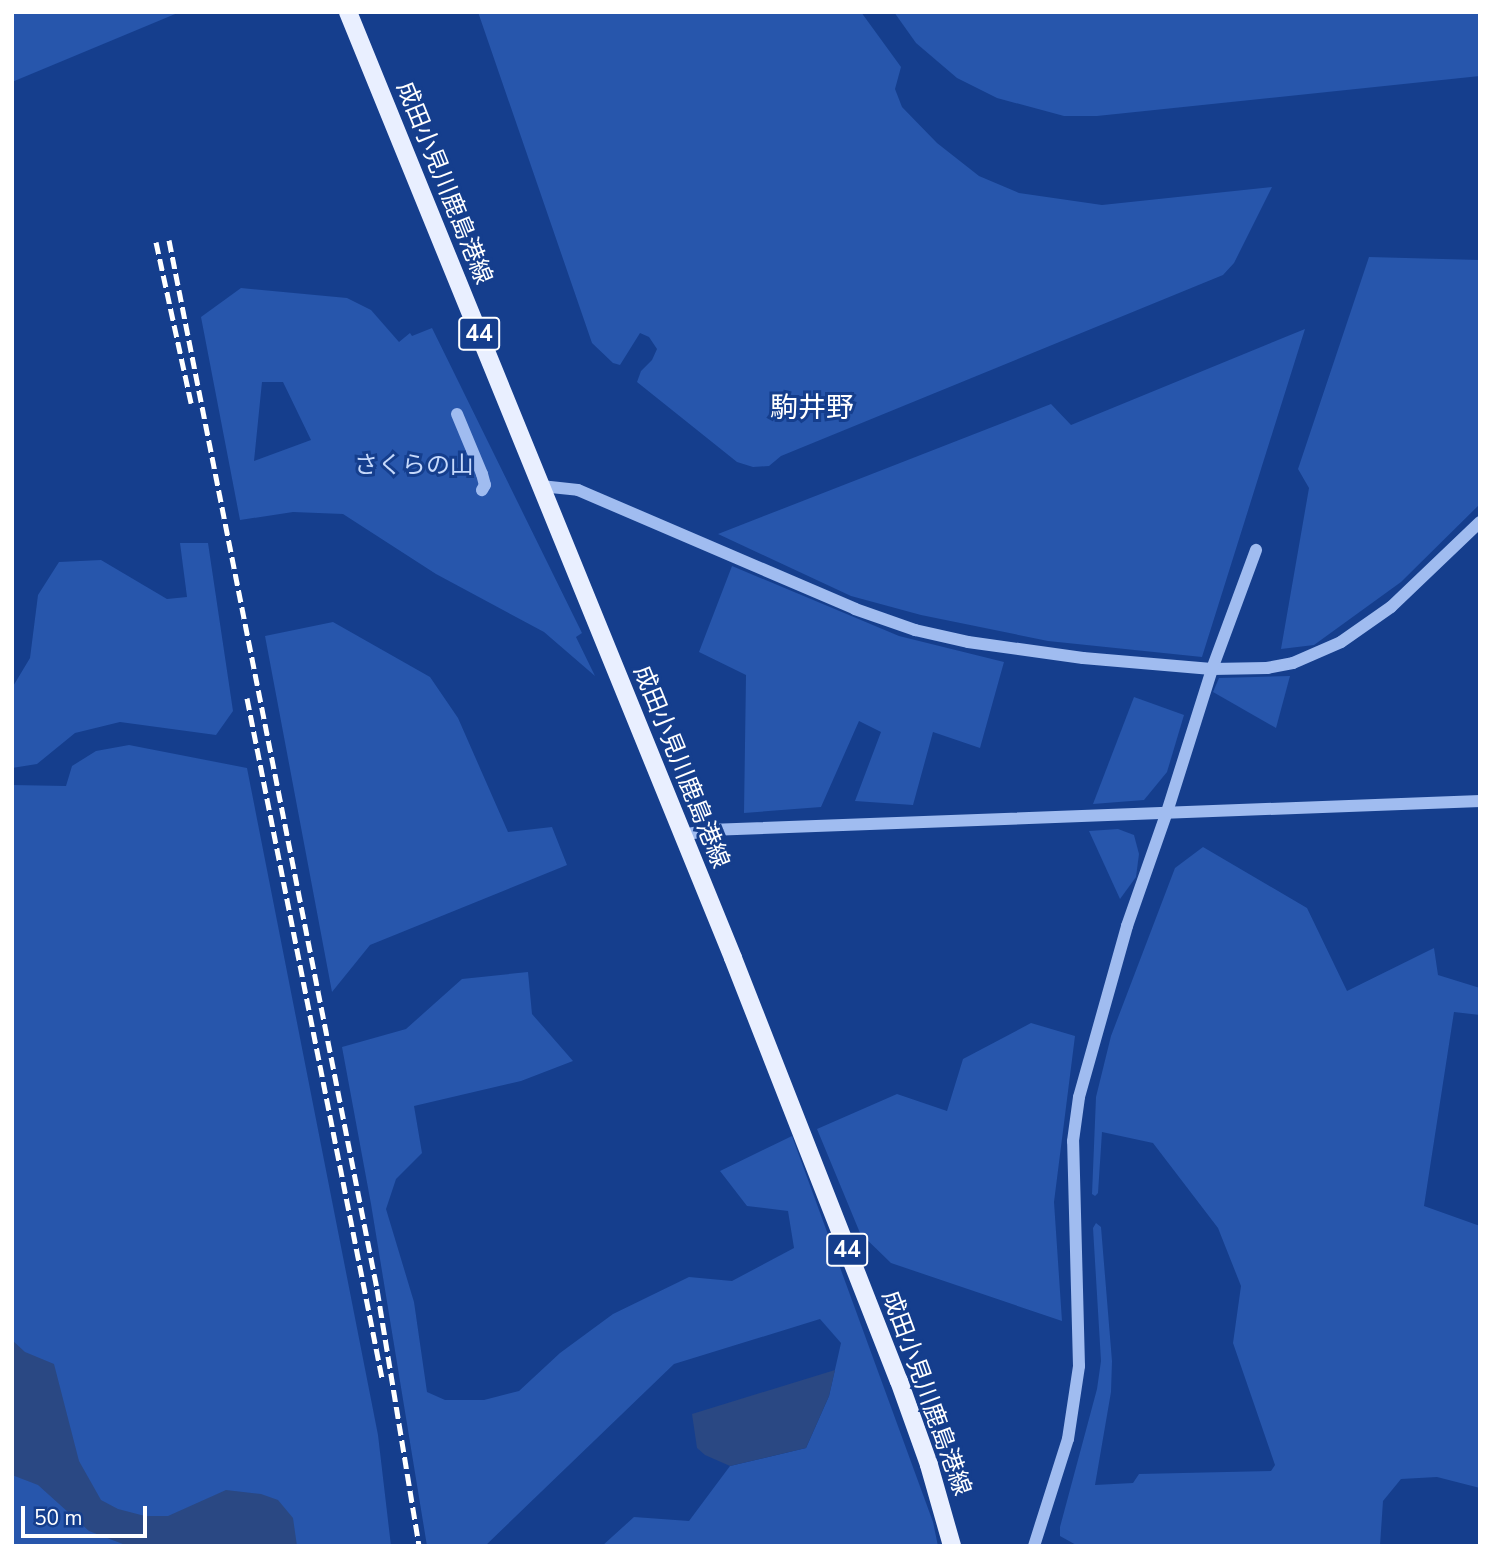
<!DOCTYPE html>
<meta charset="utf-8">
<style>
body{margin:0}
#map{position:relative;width:1492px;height:1558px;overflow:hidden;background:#153e8d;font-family:"Nunito Sans","Noto Sans JP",sans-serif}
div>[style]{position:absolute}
.green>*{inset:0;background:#2756ac}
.water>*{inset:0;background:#2a4883}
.minor>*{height:12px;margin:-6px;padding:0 6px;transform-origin:6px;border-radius:6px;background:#a0bcf0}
.major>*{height:18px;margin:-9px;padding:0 9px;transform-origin:9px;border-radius:9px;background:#e9efff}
.rail>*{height:5px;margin-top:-2.5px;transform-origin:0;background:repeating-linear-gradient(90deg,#fff 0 12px,transparent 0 17px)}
span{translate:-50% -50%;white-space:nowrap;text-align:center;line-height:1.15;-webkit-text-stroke:6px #153e8d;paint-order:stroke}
.shield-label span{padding:2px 5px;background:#153e8d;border:2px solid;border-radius:5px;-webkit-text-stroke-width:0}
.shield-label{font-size:23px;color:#fff;font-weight:700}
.street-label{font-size:24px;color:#fff}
.park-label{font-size:24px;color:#c6d9fb}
.quarter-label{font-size:28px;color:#fff}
.frame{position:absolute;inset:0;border:14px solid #fff;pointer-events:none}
.scale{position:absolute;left:21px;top:1506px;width:126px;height:32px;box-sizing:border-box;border:4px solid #fff;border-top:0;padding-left:9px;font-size:21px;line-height:24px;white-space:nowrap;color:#fff;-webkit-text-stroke:5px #153e8d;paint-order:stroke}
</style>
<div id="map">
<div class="green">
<i style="clip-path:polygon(12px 12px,180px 12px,12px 82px)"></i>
<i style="clip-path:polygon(478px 12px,861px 12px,901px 67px,895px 89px,902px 107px,937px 143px,979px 176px,1019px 193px,1102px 205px,1272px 187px,1234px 263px,1223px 275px,781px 456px,769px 466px,753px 467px,737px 462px,637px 382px,641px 371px,652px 360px,657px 349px,649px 337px,640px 333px,620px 365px,613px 363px,592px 343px)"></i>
<i style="clip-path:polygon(894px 12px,1480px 12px,1480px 76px,1097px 116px,1064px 116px,997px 98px,957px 78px,916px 43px)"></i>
<i style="clip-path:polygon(1369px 257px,1480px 260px,1480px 504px,1401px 582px,1314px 645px,1281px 649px,1309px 488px,1298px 469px)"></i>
<i style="clip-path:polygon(evenodd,241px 288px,347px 298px,371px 310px,399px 342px,410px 333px,412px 336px,432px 328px,582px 633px,576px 637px,595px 676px,544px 632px,436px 574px,343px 514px,293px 512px,240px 520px,201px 317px,241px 288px,262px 382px,283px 382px,311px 440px,254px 461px,262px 382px)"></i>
<i style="clip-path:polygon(1305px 329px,1202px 657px,1048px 641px,921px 615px,851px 596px,718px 534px,1051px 404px,1071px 425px)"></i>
<i style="clip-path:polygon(180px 543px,208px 543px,233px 711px,216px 735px,120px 722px,75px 733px,37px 764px,12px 768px,12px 688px,30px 658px,38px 595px,59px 562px,101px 560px,167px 599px,187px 597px)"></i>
<i style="clip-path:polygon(732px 566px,899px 636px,1004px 662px,980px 748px,933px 732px,913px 805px,855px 801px,881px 732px,859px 721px,821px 807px,744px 813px,746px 675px,699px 652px)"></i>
<i style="clip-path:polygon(333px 622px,430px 677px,458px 718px,508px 832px,552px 827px,567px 865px,370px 945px,332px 992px,265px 636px)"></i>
<i style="clip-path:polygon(1290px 676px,1276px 728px,1213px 692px,1219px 678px)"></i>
<i style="clip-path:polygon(1134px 697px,1184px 715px,1167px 772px,1144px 800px,1093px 804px)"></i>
<i style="clip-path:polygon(129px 745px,247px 768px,378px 1435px,391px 1546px,12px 1546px,12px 785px,66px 786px,72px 766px,96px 751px)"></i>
<i style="clip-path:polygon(1118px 829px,1134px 835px,1139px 854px,1136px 877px,1120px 899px,1089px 831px)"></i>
<i style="clip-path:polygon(1203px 847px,1307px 908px,1347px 991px,1434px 948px,1438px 975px,1480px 988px,1480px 1015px,1454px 1012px,1424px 1206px,1480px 1226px,1480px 1488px,1437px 1477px,1401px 1479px,1383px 1501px,1380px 1546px,1078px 1546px,1060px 1536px,1060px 1527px,1097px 1389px,1101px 1361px,1093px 1228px,1096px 1223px,1101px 1227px,1112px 1361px,1111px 1392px,1095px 1485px,1133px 1483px,1139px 1474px,1271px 1471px,1275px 1465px,1233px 1343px,1241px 1286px,1218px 1228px,1153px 1143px,1102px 1132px,1098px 1193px,1095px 1196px,1092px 1194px,1096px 1097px,1111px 1036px,1175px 868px)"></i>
<i style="clip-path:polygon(528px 972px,532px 1014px,573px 1061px,521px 1081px,414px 1106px,422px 1153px,396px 1179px,386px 1209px,414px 1302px,427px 1392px,445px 1400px,484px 1400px,519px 1391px,560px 1353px,613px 1314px,689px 1277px,732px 1281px,794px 1248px,788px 1211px,747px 1206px,720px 1171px,792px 1136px,933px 1522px,938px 1546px,602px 1546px,634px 1517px,689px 1521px,730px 1466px,806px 1448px,829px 1396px,841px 1343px,820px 1319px,674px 1364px,485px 1546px,427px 1546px,371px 1204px,342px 1047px,406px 1029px,462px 979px)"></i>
<i style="clip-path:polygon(1031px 1023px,1075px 1036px,1054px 1202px,1062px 1321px,891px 1263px,860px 1233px,817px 1129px,897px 1094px,947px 1111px,963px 1059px)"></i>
</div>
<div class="water">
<i style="clip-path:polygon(12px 1340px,25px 1352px,54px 1364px,79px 1461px,101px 1500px,118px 1509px,145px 1516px,168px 1516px,226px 1490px,261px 1494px,278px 1500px,293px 1518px,297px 1546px,128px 1546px,89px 1531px,38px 1485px,12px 1475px)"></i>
<i style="clip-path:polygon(835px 1370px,829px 1396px,806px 1448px,730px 1466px,705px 1455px,697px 1448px,692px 1414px)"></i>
</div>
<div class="minor">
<i style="left:457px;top:414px;width:65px;rotate:67.4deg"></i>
<i style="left:482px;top:474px;width:11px;rotate:75deg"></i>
<i style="left:485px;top:485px;width:6px;rotate:121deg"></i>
<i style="left:541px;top:486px;width:37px;rotate:6deg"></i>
<i style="left:578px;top:490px;width:301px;rotate:23.2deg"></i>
<i style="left:855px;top:609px;width:64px;rotate:19.3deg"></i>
<i style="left:915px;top:630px;width:54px;rotate:12.8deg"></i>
<i style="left:968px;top:642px;width:116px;rotate:7.9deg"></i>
<i style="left:1083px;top:658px;width:129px;rotate:4.9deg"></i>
<i style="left:1212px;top:669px;width:55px;rotate:-1deg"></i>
<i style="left:1267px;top:668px;width:26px;rotate:-11deg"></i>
<i style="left:1293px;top:663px;width:52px;rotate:-23.6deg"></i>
<i style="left:1341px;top:642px;width:61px;rotate:-35deg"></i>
<i style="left:1391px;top:607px;width:123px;rotate:-43.7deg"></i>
<i style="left:682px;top:835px;width:27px;rotate:-10deg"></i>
<i style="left:709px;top:830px;width:772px;rotate:-2.15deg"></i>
<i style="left:1034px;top:1546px;width:112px;rotate:-72.4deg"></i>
<i style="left:1068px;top:1439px;width:74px;rotate:-81.4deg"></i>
<i style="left:1079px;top:1366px;width:225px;rotate:-91.5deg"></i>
<i style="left:1073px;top:1141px;width:44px;rotate:-82.2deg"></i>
<i style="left:1079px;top:1097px;width:178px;rotate:-74.3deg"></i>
<i style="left:1127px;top:926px;width:121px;rotate:-70.7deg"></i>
<i style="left:1167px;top:812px;width:150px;rotate:-72.5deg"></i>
<i style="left:1212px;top:669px;width:127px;rotate:-69.7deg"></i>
</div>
<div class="major">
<i style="left:348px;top:12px;width:1021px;rotate:67.85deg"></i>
<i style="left:733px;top:958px;width:454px;rotate:68.6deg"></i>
<i style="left:899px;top:1381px;width:89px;rotate:70.3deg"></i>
<i style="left:929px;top:1465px;width:84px;rotate:74.1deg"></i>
</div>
<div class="rail">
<i style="left:169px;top:240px;width:1069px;rotate:78.78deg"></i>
<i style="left:377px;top:1289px;width:260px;rotate:80.7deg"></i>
<i style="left:156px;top:242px;width:165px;rotate:77.7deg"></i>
<i style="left:247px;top:698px;width:693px;rotate:78.77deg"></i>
</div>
<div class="shield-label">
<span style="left:479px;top:334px">44</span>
<span style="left:847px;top:1250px">44</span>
</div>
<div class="street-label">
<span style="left:444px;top:183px;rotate:68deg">成田小見川鹿島港線</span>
<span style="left:681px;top:767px;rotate:68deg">成田小見川鹿島港線</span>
<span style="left:926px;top:1393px;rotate:70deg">成田小見川鹿島港線</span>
</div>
<div class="park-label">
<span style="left:414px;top:466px">さくらの山</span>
</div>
<div class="quarter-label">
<span style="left:812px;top:408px">駒井野</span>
</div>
<div class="frame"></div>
<div class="scale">50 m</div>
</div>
